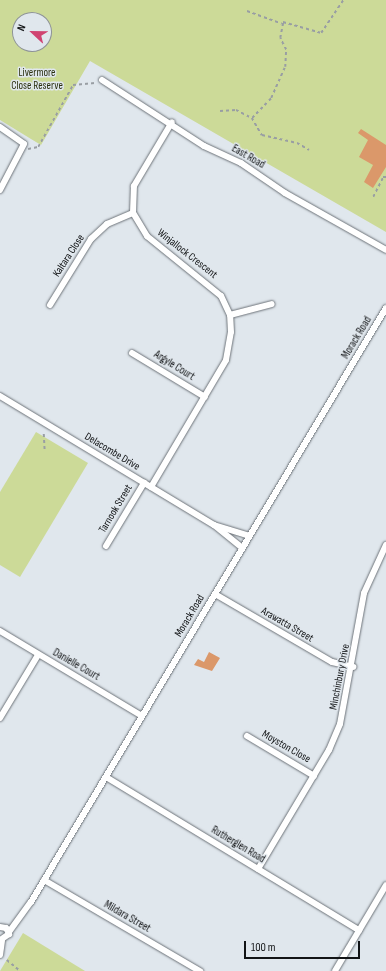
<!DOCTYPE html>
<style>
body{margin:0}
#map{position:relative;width:386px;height:971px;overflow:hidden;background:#e0e7ed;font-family:"Sofia Sans Condensed",sans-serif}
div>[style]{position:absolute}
.green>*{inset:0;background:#ccda98}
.building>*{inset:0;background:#db986a}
.path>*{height:1.5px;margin-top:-0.75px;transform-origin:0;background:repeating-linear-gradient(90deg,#999ea3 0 3px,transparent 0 6px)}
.roads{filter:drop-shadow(0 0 1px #6d7379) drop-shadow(0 0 1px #6d7379)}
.street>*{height:6px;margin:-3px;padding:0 3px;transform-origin:3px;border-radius:3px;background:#fff}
span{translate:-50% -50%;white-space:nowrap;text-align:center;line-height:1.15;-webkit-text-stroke:3px #e0e7ed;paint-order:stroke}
.park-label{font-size:11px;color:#2a300f}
.street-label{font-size:11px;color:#121416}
.north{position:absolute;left:12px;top:12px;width:40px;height:40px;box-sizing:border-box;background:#e0e7ed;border:1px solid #8e9397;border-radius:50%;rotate:292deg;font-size:11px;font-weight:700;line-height:16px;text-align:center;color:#121416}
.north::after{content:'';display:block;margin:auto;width:14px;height:18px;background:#d04371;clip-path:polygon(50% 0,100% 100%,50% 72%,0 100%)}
.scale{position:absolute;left:244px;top:941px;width:116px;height:18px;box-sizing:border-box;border:2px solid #121416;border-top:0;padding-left:5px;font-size:12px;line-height:14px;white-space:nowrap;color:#121416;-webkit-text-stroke:3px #e0e7ed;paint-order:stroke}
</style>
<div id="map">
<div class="green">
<i style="clip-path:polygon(evenodd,0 0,386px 0,386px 232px,90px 61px,41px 145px,31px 139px,0 120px,0 0,20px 20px,44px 20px,44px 44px,20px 44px,20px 20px)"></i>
<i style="clip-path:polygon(36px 432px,88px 463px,20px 577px,0 565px,0 492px)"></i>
<i style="clip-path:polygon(23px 933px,85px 971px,0 971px)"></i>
</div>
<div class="building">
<i style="clip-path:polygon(361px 129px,386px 145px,386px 167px,373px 188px,364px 182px,373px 165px,359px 157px,368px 140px,358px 133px)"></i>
<i style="clip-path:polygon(209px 652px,220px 658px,212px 671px,194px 665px,198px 659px,204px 662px)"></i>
</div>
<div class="path">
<i style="left:247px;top:11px;width:37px;rotate:20deg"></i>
<i style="left:220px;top:111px;width:16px;rotate:-4deg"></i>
<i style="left:236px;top:110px;width:18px;rotate:27deg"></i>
<i style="left:252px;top:118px;width:28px;rotate:-46deg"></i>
<i style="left:271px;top:98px;width:34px;rotate:-66deg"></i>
<i style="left:285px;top:67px;width:17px;rotate:-87deg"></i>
<i style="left:286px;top:50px;width:13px;rotate:-117deg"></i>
<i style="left:280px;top:38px;width:16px;rotate:-79deg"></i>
<i style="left:283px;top:22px;width:40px;rotate:16deg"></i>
<i style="left:321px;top:33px;width:40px;rotate:-56deg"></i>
<i style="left:252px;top:118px;width:20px;rotate:60deg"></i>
<i style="left:262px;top:135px;width:36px;rotate:13deg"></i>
<i style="left:297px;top:143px;width:14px;rotate:30deg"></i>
<i style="left:28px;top:149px;width:10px;rotate:-11deg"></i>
<i style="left:38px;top:147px;width:71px;rotate:-60.6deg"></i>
<i style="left:73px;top:85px;width:22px;rotate:-5deg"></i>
<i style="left:373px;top:197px;width:22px;rotate:-63deg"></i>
<i style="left:383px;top:177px;width:3px"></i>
<i style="left:44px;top:434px;width:17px;rotate:87deg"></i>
<i style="left:7px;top:960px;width:17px;rotate:40deg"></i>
</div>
<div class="roads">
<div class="street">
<i style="left:102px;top:80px;width:121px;rotate:32.9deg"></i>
<i style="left:204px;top:146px;width:41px;rotate:24.7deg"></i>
<i style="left:241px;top:163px;width:53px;rotate:34.3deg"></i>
<i style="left:285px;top:193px;width:116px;rotate:29.4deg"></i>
<i style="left:0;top:127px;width:29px;rotate:35deg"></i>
<i style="left:24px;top:144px;width:52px;rotate:117.6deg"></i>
<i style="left:50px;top:305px;width:78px;rotate:-58.2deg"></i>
<i style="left:91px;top:239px;width:22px;rotate:-43deg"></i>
<i style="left:107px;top:224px;width:28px;rotate:-23deg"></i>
<i style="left:230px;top:315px;width:43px;rotate:-14.7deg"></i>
<i style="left:132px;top:353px;width:85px;rotate:31.1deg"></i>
<i style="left:0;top:396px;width:250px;rotate:31.1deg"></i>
<i style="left:214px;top:525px;width:37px;rotate:17deg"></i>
<i style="left:151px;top:487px;width:147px;rotate:-59.4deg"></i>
<i style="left:226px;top:360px;width:28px;rotate:-80deg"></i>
<i style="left:231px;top:332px;width:17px;rotate:-93deg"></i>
<i style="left:230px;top:315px;width:21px;rotate:-115deg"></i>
<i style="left:221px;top:296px;width:95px;rotate:-141deg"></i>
<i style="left:147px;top:236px;width:27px;rotate:-121deg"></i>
<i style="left:133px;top:213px;width:27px;rotate:-88deg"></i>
<i style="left:134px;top:186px;width:74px;rotate:-59.3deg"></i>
<i style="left:214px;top:525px;width:36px;rotate:39deg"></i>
<i style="left:106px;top:546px;width:74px;rotate:-58.9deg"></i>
<i style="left:215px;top:594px;width:135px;rotate:30.2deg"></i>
<i style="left:332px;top:662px;width:22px;rotate:13deg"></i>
<i style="left:0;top:631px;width:165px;rotate:30.9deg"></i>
<i style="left:0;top:718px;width:74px;rotate:-58.9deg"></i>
<i style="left:247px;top:736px;width:78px;rotate:30.8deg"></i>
<i style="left:106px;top:777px;width:296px;rotate:31.2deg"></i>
<i style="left:258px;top:869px;width:139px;rotate:-59.2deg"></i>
<i style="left:329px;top:750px;width:28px;rotate:-67deg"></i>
<i style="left:340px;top:724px;width:133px;rotate:-79.6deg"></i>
<i style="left:364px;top:593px;width:53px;rotate:-65.4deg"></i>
<i style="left:44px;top:880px;width:181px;rotate:30.3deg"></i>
<i style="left:0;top:927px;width:6px;rotate:9deg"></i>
<i style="left:6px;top:928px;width:7px;rotate:63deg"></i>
<i style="left:9px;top:934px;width:11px;rotate:146deg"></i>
<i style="left:9px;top:932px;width:37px;rotate:-54deg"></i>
<i style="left:31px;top:902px;width:692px;rotate:-59.14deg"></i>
<i style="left:0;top:955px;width:15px;rotate:-82deg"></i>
<i style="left:335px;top:971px;width:100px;rotate:-59.3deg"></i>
</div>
</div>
<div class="park-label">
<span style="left:37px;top:80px">Livermore<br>Close Reserve</span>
</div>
<div class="street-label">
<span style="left:248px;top:157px;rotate:30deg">East Road</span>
<span style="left:187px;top:254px;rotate:38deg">Winjallock Crescent</span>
<span style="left:69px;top:256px;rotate:-57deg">Kaltara Close</span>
<span style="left:357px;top:338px;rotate:-59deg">Morack Road</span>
<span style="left:174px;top:366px;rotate:32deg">Argyle Court</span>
<span style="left:112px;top:452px;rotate:31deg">Delacombe Drive</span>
<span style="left:116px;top:509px;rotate:-59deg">Tarnook Street</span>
<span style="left:190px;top:616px;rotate:-59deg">Morack Road</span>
<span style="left:287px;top:625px;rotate:30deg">Arawatta Street</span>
<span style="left:76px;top:665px;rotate:30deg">Danielle Court</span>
<span style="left:340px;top:677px;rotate:-79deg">Minchinbury Drive</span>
<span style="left:286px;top:747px;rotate:30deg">Moyston Close</span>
<span style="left:238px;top:845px;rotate:31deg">Rutherglen Road</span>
<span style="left:127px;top:917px;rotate:30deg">Mildara Street</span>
</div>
<div class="north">N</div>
<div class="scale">100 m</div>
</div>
